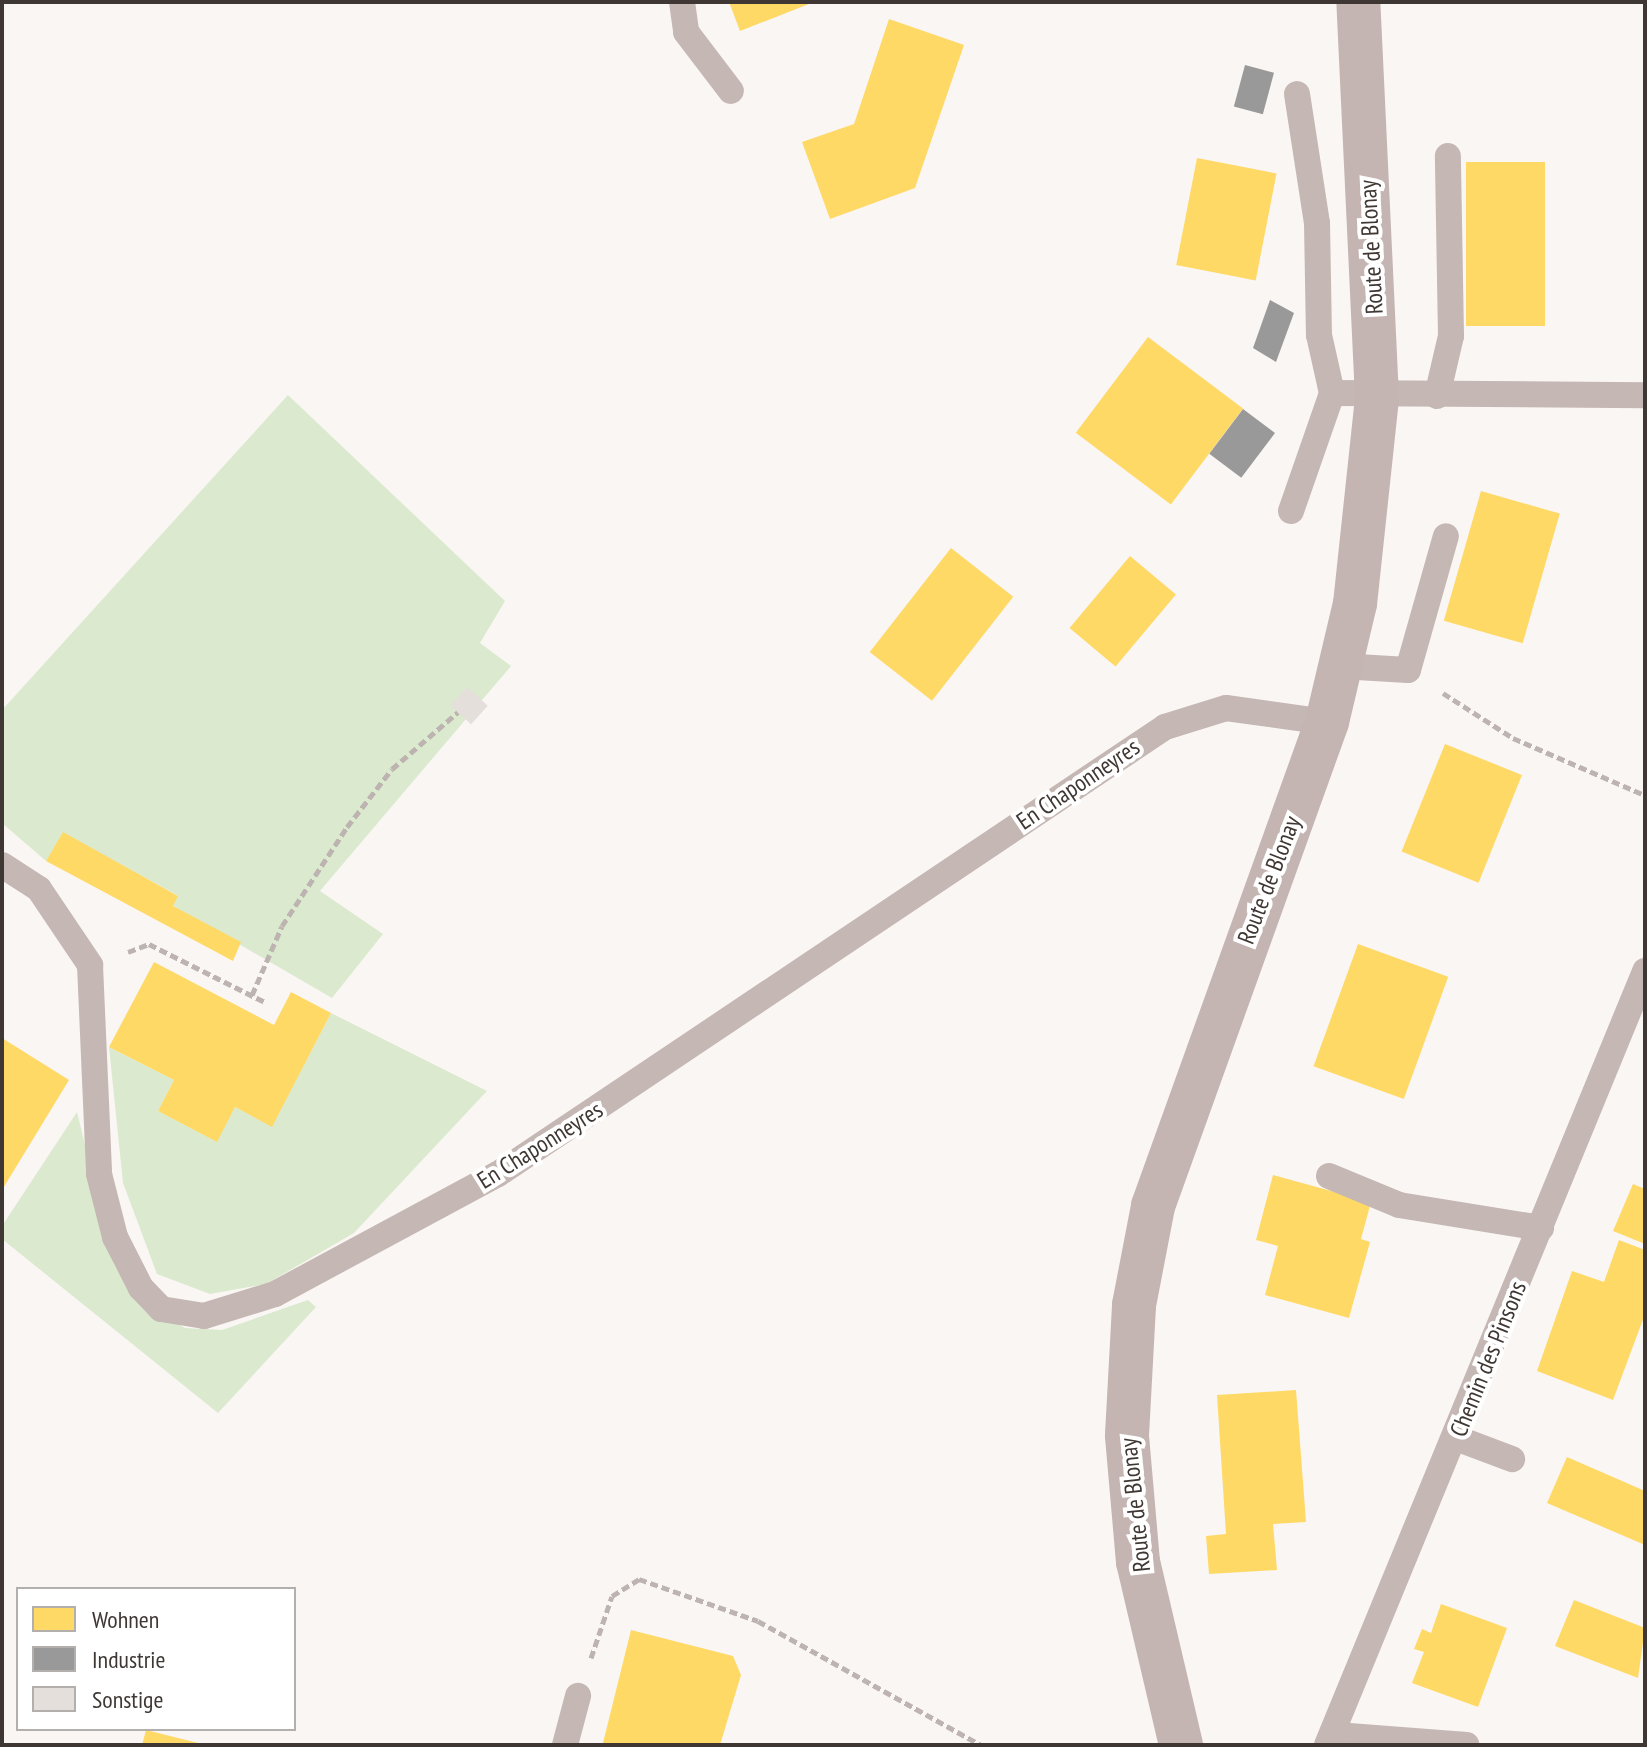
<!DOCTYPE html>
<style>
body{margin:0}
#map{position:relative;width:1647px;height:1747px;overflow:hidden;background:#faf6f4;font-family:"PT Sans Narrow",sans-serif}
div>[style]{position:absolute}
.green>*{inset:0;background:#dbeacf}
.homes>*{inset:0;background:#ffd966;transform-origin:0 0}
.industry>*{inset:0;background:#999;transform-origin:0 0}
.building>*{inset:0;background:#e4dfdb;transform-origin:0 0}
.path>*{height:5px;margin-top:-2.5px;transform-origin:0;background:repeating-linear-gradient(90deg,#bdb3b0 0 8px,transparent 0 12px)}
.lane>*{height:26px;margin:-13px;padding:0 13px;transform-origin:13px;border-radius:13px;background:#c5b7b3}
.secondary>*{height:44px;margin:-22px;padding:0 22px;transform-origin:22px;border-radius:22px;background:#c4b5b2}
span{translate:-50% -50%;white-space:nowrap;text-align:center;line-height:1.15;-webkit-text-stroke:8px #fff;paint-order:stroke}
.street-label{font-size:24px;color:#3f3733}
.frame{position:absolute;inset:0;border:4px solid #3f3733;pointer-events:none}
.legend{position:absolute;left:16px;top:1587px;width:280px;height:144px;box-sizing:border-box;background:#fff;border:2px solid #b2afad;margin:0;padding:10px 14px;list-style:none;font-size:24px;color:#3f3733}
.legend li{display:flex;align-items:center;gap:16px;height:40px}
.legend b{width:40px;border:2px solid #b2afad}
</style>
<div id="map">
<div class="green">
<i style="clip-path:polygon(288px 395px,505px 601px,480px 643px,511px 666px,320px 891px,383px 934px,332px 998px,173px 906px,177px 895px,63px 833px,46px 861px,2px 823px,2px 710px)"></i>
<i style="clip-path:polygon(331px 1013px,487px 1091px,354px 1233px,266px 1284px,210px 1294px,157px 1274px,123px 1183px,109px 1047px,174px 1080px,158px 1111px,216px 1141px,235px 1107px,272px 1126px)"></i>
<i style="clip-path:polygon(77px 1112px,114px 1264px,135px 1300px,185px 1328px,222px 1330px,308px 1300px,316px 1307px,218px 1413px,2px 1239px,2px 1226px)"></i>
</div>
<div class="homes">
<i style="clip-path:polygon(729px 2px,814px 2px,740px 31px)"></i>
<i style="clip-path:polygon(889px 19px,964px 45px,915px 188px,830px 219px,802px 142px,854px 124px)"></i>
<i style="left:1197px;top:158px;width:81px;height:109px;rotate:11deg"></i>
<i style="left:1466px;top:162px;width:79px;height:164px"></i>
<i style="left:1148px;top:337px;width:119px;height:120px;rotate:37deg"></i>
<i style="left:1481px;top:491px;width:82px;height:135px;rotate:16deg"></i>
<i style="left:951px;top:548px;width:79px;height:132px;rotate:38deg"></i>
<i style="left:1130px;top:556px;width:60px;height:94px;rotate:40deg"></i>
<i style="left:1445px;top:744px;width:83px;height:116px;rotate:22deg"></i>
<i style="clip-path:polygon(63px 832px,178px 896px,173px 906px,241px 942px,233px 961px,46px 861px)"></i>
<i style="left:1358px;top:944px;width:96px;height:130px;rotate:20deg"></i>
<i style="clip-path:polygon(154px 962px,274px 1025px,291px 992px,331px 1013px,272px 1127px,235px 1107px,217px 1142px,158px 1111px,174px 1080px,109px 1047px)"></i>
<i style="clip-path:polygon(2px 1038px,69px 1080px,2px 1190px)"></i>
<i style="clip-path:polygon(1273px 1175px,1371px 1202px,1361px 1239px,1370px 1242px,1349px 1318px,1265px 1295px,1278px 1246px,1256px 1240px)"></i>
<i style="clip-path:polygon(1633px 1184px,1645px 1189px,1645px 1244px,1613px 1231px)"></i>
<i style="clip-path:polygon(1619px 1240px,1645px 1250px,1645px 1314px,1613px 1400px,1537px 1371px,1572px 1271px,1604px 1282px)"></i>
<i style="clip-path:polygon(1296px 1390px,1306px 1522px,1273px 1524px,1277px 1570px,1209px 1574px,1206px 1536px,1226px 1534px,1217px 1395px)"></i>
<i style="clip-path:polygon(1567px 1457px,1645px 1491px,1645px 1545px,1547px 1503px)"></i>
<i style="clip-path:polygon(1574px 1600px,1645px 1628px,1638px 1678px,1555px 1646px)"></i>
<i style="clip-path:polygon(1441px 1604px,1507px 1628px,1478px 1707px,1412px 1683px,1424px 1652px,1414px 1649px,1422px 1629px,1431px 1633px)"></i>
<i style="clip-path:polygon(631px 1630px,733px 1656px,741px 1675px,720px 1745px,594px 1745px,603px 1743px)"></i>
<i style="clip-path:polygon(146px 1730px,202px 1744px,202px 1745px,142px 1745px)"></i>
</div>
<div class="industry">
<i style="left:1245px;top:65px;width:30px;height:43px;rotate:15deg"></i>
<i style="clip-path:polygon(1270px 300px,1294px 313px,1276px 362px,1253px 348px)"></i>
<i style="left:1243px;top:409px;width:40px;height:56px;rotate:37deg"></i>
</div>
<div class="building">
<i style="left:467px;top:687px;width:28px;height:25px;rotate:42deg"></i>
</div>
<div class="path">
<i style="left:1443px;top:693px;width:83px;rotate:32.7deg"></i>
<i style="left:1513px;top:738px;width:144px;rotate:23.4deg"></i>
<i style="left:128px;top:952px;width:22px;rotate:-21deg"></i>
<i style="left:149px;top:944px;width:132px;rotate:26.6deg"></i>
<i style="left:252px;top:995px;width:75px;rotate:-66.5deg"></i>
<i style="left:282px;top:926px;width:118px;rotate:-56.7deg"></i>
<i style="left:347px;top:827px;width:73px;rotate:-52.2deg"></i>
<i style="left:392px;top:769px;width:87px;rotate:-40.8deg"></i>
<i style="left:591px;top:1658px;width:65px;rotate:-71.3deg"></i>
<i style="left:612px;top:1596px;width:32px;rotate:-32deg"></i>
<i style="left:639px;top:1579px;width:126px;rotate:19.4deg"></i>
<i style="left:758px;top:1621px;width:255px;rotate:29.1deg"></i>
</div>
<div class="lane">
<i style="left:682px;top:2px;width:30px;rotate:82deg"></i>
<i style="left:686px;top:32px;width:74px;rotate:52.7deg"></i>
<i style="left:1297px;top:94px;width:131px;rotate:81.2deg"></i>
<i style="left:1317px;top:223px;width:112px;rotate:89deg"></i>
<i style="left:1319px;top:335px;width:59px;rotate:77.4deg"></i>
<i style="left:1332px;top:393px;width:313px;rotate:0.4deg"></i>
<i style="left:1437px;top:396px;width:62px;rotate:-76.9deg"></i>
<i style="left:1451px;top:336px;width:180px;rotate:-91deg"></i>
<i style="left:1291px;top:511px;width:125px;rotate:-70.8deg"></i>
<i style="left:1340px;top:666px;width:68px;rotate:3.4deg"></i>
<i style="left:1408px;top:670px;width:139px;rotate:-74.2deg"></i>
<i style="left:2px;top:865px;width:44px;rotate:33deg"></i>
<i style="left:39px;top:889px;width:92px;rotate:56.1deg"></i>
<i style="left:90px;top:965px;width:209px;rotate:87.5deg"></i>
<i style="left:99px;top:1174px;width:65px;rotate:75.7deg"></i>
<i style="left:115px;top:1237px;width:57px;rotate:63deg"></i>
<i style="left:141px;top:1288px;width:29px;rotate:46deg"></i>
<i style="left:161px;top:1309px;width:44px;rotate:9.2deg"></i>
<i style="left:204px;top:1316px;width:74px;rotate:-17.2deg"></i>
<i style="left:275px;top:1294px;width:253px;rotate:-28.3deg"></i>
<i style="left:498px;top:1174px;width:803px;rotate:-33.83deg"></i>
<i style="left:1165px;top:727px;width:64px;rotate:-17.3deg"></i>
<i style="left:1226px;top:708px;width:102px;rotate:7.9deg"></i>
<i style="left:1329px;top:1176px;width:76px;rotate:22.5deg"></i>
<i style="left:1399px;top:1205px;width:144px;rotate:9.2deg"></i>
<i style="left:1456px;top:1438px;width:60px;rotate:20.6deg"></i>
<i style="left:1336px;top:1735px;width:131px;rotate:4.4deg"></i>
<i style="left:565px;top:1745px;width:51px;rotate:-75.1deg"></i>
<i style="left:1327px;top:1745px;width:837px;rotate:-67.66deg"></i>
</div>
<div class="secondary">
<i style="left:1181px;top:1745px;width:188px;rotate:-103.2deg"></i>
<i style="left:1138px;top:1562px;width:127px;rotate:-95deg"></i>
<i style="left:1127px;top:1435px;width:130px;rotate:-86.9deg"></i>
<i style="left:1134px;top:1305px;width:101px;rotate:-79.1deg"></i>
<i style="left:1153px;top:1206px;width:514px;rotate:-70.23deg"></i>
<i style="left:1327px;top:722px;width:121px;rotate:-76.7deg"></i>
<i style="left:1355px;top:604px;width:207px;rotate:-83.9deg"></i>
<i style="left:1377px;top:398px;width:396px;rotate:-92.7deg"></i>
</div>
<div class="street-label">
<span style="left:1371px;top:247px;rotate:-93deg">Route de Blonay</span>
<span style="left:1078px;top:784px;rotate:-34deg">En Chaponneyres</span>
<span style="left:1269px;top:880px;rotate:-69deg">Route de Blonay</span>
<span style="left:540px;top:1145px;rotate:-32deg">En Chaponneyres</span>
<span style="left:1488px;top:1359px;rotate:-68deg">Chemin des Pinsons</span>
<span style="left:1135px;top:1505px;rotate:-96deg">Route de Blonay</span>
</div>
<div class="frame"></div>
<ul class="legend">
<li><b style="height:22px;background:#ffd966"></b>Wohnen</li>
<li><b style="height:22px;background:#999"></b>Industrie</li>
<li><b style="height:22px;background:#e4dfdb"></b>Sonstige</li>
</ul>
</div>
